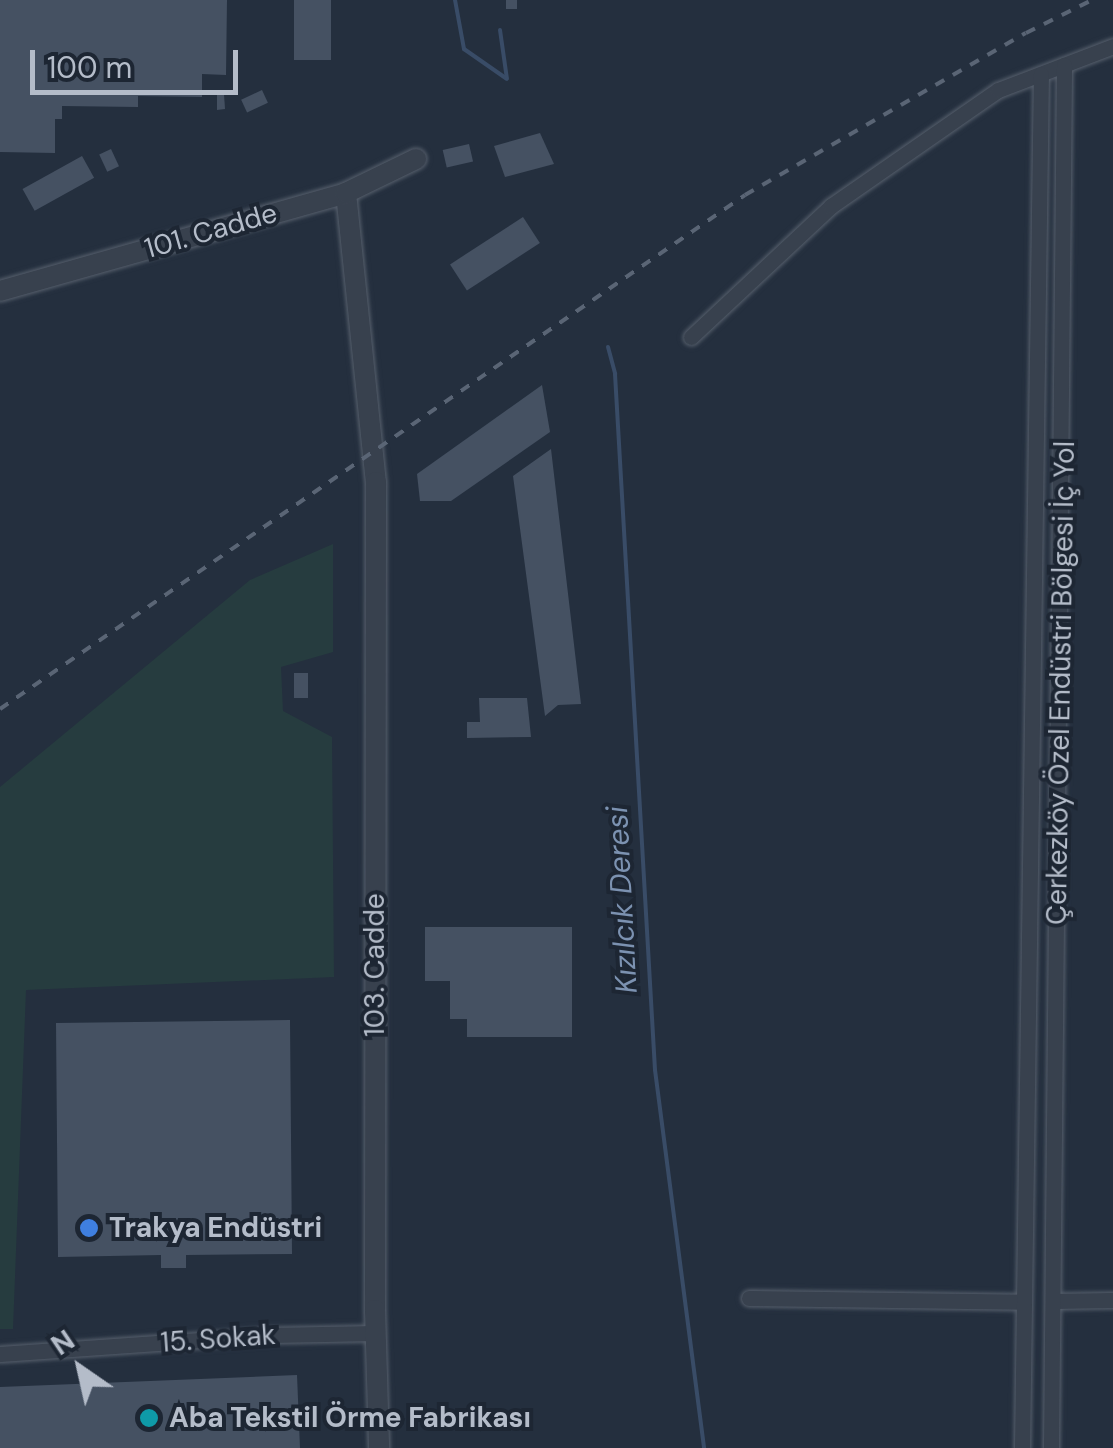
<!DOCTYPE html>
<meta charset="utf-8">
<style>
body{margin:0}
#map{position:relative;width:1113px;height:1448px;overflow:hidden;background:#242f3e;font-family:"DM Sans",sans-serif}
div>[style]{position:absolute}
.green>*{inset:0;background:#263c3f}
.stream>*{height:4px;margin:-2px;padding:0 2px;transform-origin:2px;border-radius:2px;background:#394c67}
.building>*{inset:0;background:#455162;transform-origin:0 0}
.roads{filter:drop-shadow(0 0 2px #565f6c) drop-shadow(0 0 2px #565f6c)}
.minor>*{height:15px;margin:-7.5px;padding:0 7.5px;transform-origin:7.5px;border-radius:7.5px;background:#38414e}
.tertiary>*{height:20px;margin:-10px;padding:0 10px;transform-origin:10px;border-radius:10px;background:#38414e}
.rail>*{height:4px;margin-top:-2px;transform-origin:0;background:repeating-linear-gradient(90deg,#5a6575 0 10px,transparent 0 20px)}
.dots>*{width:28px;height:28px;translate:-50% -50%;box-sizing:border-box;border:5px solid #1d2633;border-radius:50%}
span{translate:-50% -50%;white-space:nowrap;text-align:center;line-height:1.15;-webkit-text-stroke:8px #1d2633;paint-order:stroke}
.street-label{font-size:28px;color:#b4bcc9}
.poi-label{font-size:28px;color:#b4bcc9;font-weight:700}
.left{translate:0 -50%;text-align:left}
.water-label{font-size:30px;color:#7c92b1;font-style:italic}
.north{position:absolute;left:30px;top:1318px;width:100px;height:100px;-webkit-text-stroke:8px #1d2633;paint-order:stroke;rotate:326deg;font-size:28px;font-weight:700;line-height:40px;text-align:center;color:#b4bcc9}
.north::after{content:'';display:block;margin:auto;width:35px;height:45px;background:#b4bcc9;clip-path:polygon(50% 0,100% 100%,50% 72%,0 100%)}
.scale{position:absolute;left:30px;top:50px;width:208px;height:45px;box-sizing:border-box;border:5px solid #b4bcc9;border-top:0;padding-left:12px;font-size:30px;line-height:35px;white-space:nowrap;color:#b4bcc9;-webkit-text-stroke:8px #1d2633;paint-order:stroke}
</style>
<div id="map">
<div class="green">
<i style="clip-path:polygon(333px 544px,333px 652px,281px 667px,283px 711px,332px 737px,334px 977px,26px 990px,13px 1329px,0 1329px,0 787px,250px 580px)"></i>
</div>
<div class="stream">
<i style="left:455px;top:0;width:50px;rotate:79.6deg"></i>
<i style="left:464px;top:49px;width:52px;rotate:34.9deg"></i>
<i style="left:500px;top:30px;width:49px;rotate:81.9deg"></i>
<i style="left:608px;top:347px;width:28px;rotate:75deg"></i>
<i style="left:615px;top:374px;width:697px;rotate:86.71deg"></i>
<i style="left:655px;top:1070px;width:381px;rotate:82.6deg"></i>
</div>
<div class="building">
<i style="clip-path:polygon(0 0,227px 0,226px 75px,202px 74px,202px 97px,138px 96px,138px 107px,62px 106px,62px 119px,55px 119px,55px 153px,0 152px)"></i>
<i style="left:294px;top:0;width:37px;height:60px"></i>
<i style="left:506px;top:0;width:11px;height:9px"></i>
<i style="left:262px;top:90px;width:14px;height:23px;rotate:65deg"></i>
<i style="clip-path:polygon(224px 94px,225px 109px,217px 110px,217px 95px)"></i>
<i style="clip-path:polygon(540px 133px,554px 164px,505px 177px,494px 146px)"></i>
<i style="left:469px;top:144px;width:18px;height:27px;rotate:77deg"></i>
<i style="left:111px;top:149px;width:19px;height:13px;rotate:65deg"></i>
<i style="left:82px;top:156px;width:25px;height:68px;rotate:61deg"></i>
<i style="left:523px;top:217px;width:31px;height:87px;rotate:57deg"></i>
<i style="clip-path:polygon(542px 385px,550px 432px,451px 501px,420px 501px,417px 474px)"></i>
<i style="clip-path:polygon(551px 449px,581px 704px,558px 705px,545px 716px,513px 476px)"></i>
<i style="left:294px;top:673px;width:14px;height:25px"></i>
<i style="clip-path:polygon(479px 698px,527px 698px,531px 737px,467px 738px,467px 722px,480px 722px)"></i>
<i style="clip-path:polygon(425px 927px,572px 927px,572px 1037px,467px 1037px,467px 1019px,450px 1019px,450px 981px,425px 981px)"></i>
<i style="clip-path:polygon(290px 1020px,292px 1254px,186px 1255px,186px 1268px,161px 1268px,161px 1255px,58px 1257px,56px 1023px)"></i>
<i style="clip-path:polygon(297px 1375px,300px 1448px,0 1448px,0 1387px)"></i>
</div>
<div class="roads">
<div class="minor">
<i style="left:691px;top:337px;width:192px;rotate:-43.1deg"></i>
<i style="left:831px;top:206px;width:203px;rotate:-34.8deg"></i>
<i style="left:998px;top:90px;width:123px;rotate:-20.9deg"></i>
<i style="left:749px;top:1298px;width:275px;rotate:0.8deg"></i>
<i style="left:1053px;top:1301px;width:60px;rotate:-1deg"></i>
<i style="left:0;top:1354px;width:272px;rotate:-4deg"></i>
<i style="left:271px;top:1335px;width:105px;rotate:-1.1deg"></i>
<i style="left:1022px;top:1448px;width:1374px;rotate:-89.21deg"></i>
<i style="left:1051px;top:1448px;width:1383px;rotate:-89.46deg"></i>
</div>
<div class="tertiary">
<i style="left:346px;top:193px;width:291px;rotate:84.1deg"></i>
<i style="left:376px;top:482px;width:828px;rotate:90.07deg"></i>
<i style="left:375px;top:1310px;width:138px;rotate:88.3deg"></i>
<i style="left:0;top:291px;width:360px;rotate:-15.8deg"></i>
<i style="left:346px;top:193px;width:78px;rotate:-25.9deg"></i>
</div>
</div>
<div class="rail">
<i style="left:0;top:709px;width:905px;rotate:-34.6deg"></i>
<i style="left:745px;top:195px;width:324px;rotate:-30deg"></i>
<i style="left:1026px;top:33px;width:74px;rotate:-26.6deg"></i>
</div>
<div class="dots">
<i style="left:89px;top:1228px;background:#3f7fe0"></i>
<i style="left:149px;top:1418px;background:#0f9aa8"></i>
</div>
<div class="street-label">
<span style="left:211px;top:231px;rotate:-16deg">101. Cadde</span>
<span style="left:1061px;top:683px;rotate:-89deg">Çerkezköy Özel Endüstri Bölgesi İç Yol</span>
<span style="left:375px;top:965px;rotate:-90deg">103. Cadde</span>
<span style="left:218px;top:1339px;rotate:-4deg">15. Sokak</span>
</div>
<div class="poi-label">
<span class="left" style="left:109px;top:1228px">Trakya Endüstri</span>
<span class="left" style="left:169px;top:1418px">Aba Tekstil Örme Fabrikası</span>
</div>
<div class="water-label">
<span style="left:622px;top:900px;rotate:-93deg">Kızılcık Deresi</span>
</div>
<div class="north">N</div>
<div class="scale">100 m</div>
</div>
